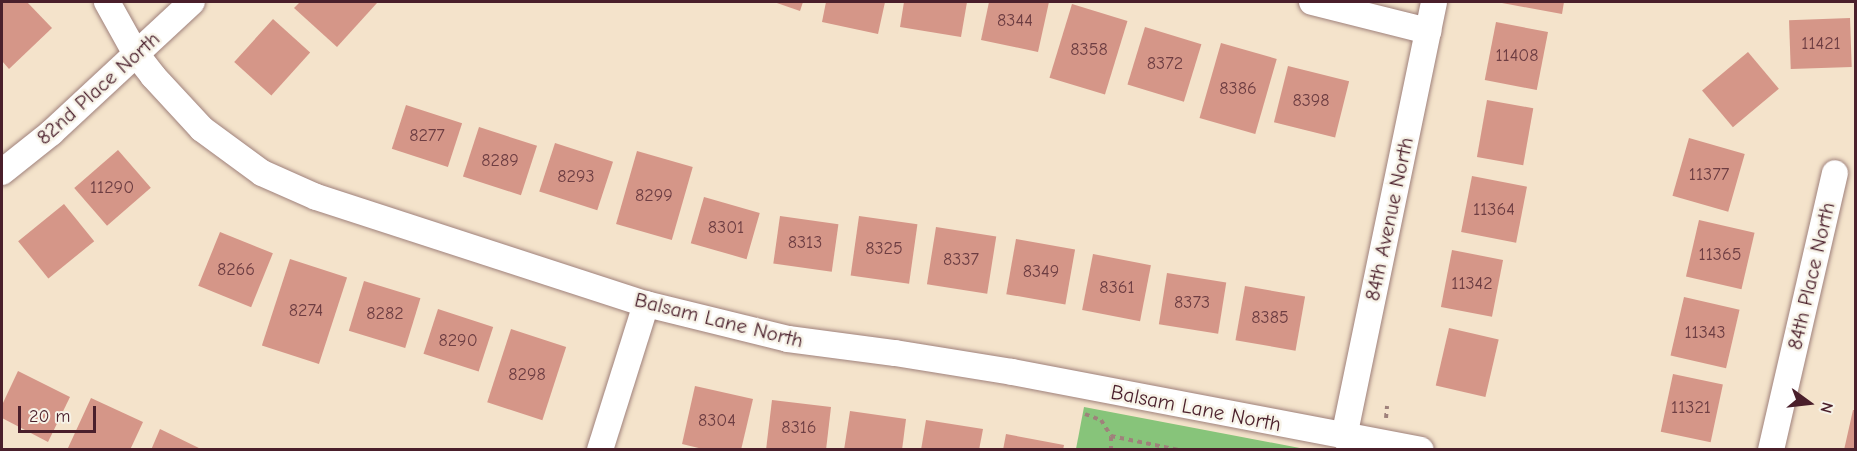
<!DOCTYPE html>
<style>
body{margin:0}
#map{position:relative;width:1857px;height:451px;overflow:hidden;background:#f4e3cb;font-family:"Comic Neue",sans-serif}
div>[style]{position:absolute}
.green>*{inset:0;background:#87c47a}
.building>*{inset:0;background:#d59688;transform-origin:0 0}
.path>*{height:4px;margin-top:-2px;transform-origin:0;background:repeating-linear-gradient(90deg,#9f817b 0 4.5px,transparent 0 9px)}
.roads{filter:drop-shadow(0 0 2px #9f817b) drop-shadow(0 0 2px #9f817b)}
.minor>*{height:26px;margin:-13px;padding:0 13px;transform-origin:13px;border-radius:13px;background:#fff}
span{translate:-50% -50%;white-space:nowrap;text-align:center;line-height:1.15;-webkit-text-stroke:5px #f7f3e8;paint-order:stroke}
.number-label{font-size:18px;color:#6d3d42}
.number-label span{-webkit-text-stroke-width:0}
.street-label{font-size:21px;color:#4a1f2b}
.frame{position:absolute;inset:0;border:3px solid #4a1f2b;pointer-events:none}
.north{position:absolute;left:1779px;top:373px;width:60px;height:60px;-webkit-text-stroke:4px #f7f3e8;paint-order:stroke;rotate:105deg;font-size:16px;font-weight:700;line-height:24px;text-align:center;color:#4a1f2b}
.north::after{content:'';display:block;margin:auto;width:21px;height:27px;background:#4a1f2b;clip-path:polygon(50% 0,100% 100%,50% 72%,0 100%)}
.scale{position:absolute;left:18px;top:406px;width:78px;height:27px;box-sizing:border-box;border:3px solid #4a1f2b;border-top:0;padding-left:8px;font-size:18px;line-height:21px;white-space:nowrap;color:#4a1f2b;-webkit-text-stroke:4px #f7f3e8;paint-order:stroke}
</style>
<div id="map">
<div class="green">
<i style="clip-path:polygon(1084px 407px,1305px 449px,1076px 449px)"></i>
</div>
<div class="building">
<i style="clip-path:polygon(2px 2px,27px 2px,52px 28px,9px 69px,2px 61px)"></i>
<i style="clip-path:polygon(300px 2px,375px 2px,377px 3px,337px 47px,294px 8px)"></i>
<i style="clip-path:polygon(774px 2px,803px 2px,800px 11px)"></i>
<i style="clip-path:polygon(826px 2px,885px 2px,878px 34px,822px 22px)"></i>
<i style="clip-path:polygon(904px 2px,967px 2px,961px 37px,900px 27px)"></i>
<i style="clip-path:polygon(989px 2px,1049px 2px,1038px 52px,981px 40px)"></i>
<i style="clip-path:polygon(1502px 3px,1502px 2px,1564px 2px,1562px 14px)"></i>
<i style="left:1072px;top:4px;width:58px;height:77px;rotate:17deg"></i>
<i style="left:1850px;top:18px;width:49px;height:61px;rotate:88deg"></i>
<i style="left:273px;top:19px;width:50px;height:58px;rotate:42deg"></i>
<i style="left:1496px;top:22px;width:53px;height:59px;rotate:11deg"></i>
<i style="left:1145px;top:27px;width:59px;height:60px;rotate:17deg"></i>
<i style="left:1221px;top:43px;width:58px;height:78px;rotate:16deg"></i>
<i style="left:1748px;top:52px;width:48px;height:60px;rotate:50deg"></i>
<i style="left:1288px;top:66px;width:63px;height:58px;rotate:14deg"></i>
<i style="left:1487px;top:100px;width:47px;height:58px;rotate:10deg"></i>
<i style="left:406px;top:105px;width:59px;height:46px;rotate:18deg"></i>
<i style="left:479px;top:127px;width:61px;height:52px;rotate:18deg"></i>
<i style="left:1689px;top:138px;width:58px;height:60px;rotate:16deg"></i>
<i style="left:555px;top:143px;width:61px;height:51px;rotate:18deg"></i>
<i style="left:118px;top:150px;width:50px;height:58px;rotate:49deg"></i>
<i style="left:637px;top:151px;width:58px;height:76px;rotate:16deg"></i>
<i style="left:1472px;top:176px;width:56px;height:57px;rotate:11deg"></i>
<i style="left:704px;top:197px;width:58px;height:48px;rotate:16deg"></i>
<i style="left:64px;top:204px;width:48px;height:59px;rotate:51deg"></i>
<i style="left:780px;top:216px;width:59px;height:48px;rotate:8deg"></i>
<i style="left:859px;top:216px;width:59px;height:60px;rotate:8deg"></i>
<i style="left:1699px;top:220px;width:57px;height:58px;rotate:13deg"></i>
<i style="left:936px;top:227px;width:61px;height:58px;rotate:9deg"></i>
<i style="left:220px;top:232px;width:57px;height:58px;rotate:22deg"></i>
<i style="left:1016px;top:239px;width:60px;height:56px;rotate:10deg"></i>
<i style="left:1452px;top:250px;width:52px;height:58px;rotate:11deg"></i>
<i style="left:1093px;top:254px;width:59px;height:57px;rotate:11deg"></i>
<i style="left:290px;top:259px;width:60px;height:91px;rotate:18deg"></i>
<i style="left:1167px;top:273px;width:60px;height:52px;rotate:9deg"></i>
<i style="left:364px;top:281px;width:59px;height:52px;rotate:17deg"></i>
<i style="left:1245px;top:286px;width:61px;height:55px;rotate:10deg"></i>
<i style="left:1684px;top:297px;width:57px;height:60px;rotate:13deg"></i>
<i style="left:438px;top:309px;width:58px;height:47px;rotate:18deg"></i>
<i style="left:1449px;top:328px;width:51px;height:59px;rotate:13deg"></i>
<i style="left:511px;top:329px;width:58px;height:77px;rotate:18deg"></i>
<i style="clip-path:polygon(18px 371px,70px 397px,48px 442px,2px 418px,2px 405px)"></i>
<i style="left:1673px;top:374px;width:51px;height:59px;rotate:12deg"></i>
<i style="clip-path:polygon(695px 386px,753px 399px,741px 450px,707px 450px,682px 444px)"></i>
<i style="clip-path:polygon(91px 398px,143px 422px,130px 450px,68px 448px)"></i>
<i style="clip-path:polygon(772px 400px,831px 407px,826px 450px,766px 450px)"></i>
<i style="clip-path:polygon(1853px 410px,1856px 410px,1856px 450px,1844px 450px)"></i>
<i style="clip-path:polygon(850px 411px,906px 419px,902px 450px,844px 450px)"></i>
<i style="clip-path:polygon(926px 420px,983px 429px,979px 450px,921px 450px)"></i>
<i style="clip-path:polygon(160px 429px,203px 450px,151px 450px)"></i>
<i style="clip-path:polygon(1006px 434px,1064px 445px,1063px 450px,1003px 450px)"></i>
</div>
<div class="path">
<i style="left:1085px;top:414px;width:17px;rotate:21deg"></i>
<i style="left:1101px;top:420px;width:19px;rotate:58deg"></i>
<i style="left:1386px;top:418px;width:12px;rotate:-85deg"></i>
<i style="left:1111px;top:450px;width:14px;rotate:-90deg"></i>
<i style="left:1111px;top:436px;width:69px;rotate:11.6deg"></i>
</div>
<div class="roads">
<div class="minor">
<i style="left:107px;top:2px;width:60px;rotate:60.9deg"></i>
<i style="left:136px;top:54px;width:28px;rotate:52deg"></i>
<i style="left:153px;top:76px;width:72px;rotate:47.2deg"></i>
<i style="left:202px;top:129px;width:74px;rotate:36.3deg"></i>
<i style="left:262px;top:173px;width:59px;rotate:24deg"></i>
<i style="left:316px;top:197px;width:347px;rotate:18deg"></i>
<i style="left:646px;top:304px;width:146px;rotate:13.8deg"></i>
<i style="left:788px;top:339px;width:108px;rotate:7.5deg"></i>
<i style="left:895px;top:353px;width:119px;rotate:9.2deg"></i>
<i style="left:1012px;top:372px;width:416px;rotate:10.8deg"></i>
<i style="left:1312px;top:2px;width:120px;rotate:14deg"></i>
<i style="left:2px;top:172px;width:63px;rotate:-38.5deg"></i>
<i style="left:51px;top:133px;width:192px;rotate:-42.9deg"></i>
<i style="left:1344px;top:437px;width:444px;rotate:-78.3deg"></i>
<i style="left:600px;top:450px;width:153px;rotate:-72.5deg"></i>
<i style="left:1771px;top:450px;width:284px;rotate:-77deg"></i>
</div>
</div>
<div class="number-label">
<span style="left:1015px;top:21px">8344</span>
<span style="left:1821px;top:44px">11421</span>
<span style="left:1089px;top:50px">8358</span>
<span style="left:1517px;top:56px">11408</span>
<span style="left:1165px;top:64px">8372</span>
<span style="left:1238px;top:89px">8386</span>
<span style="left:1311px;top:101px">8398</span>
<span style="left:427px;top:136px">8277</span>
<span style="left:500px;top:161px">8289</span>
<span style="left:1709px;top:175px">11377</span>
<span style="left:576px;top:177px">8293</span>
<span style="left:112px;top:188px">11290</span>
<span style="left:654px;top:196px">8299</span>
<span style="left:1494px;top:210px">11364</span>
<span style="left:726px;top:228px">8301</span>
<span style="left:805px;top:243px">8313</span>
<span style="left:884px;top:249px">8325</span>
<span style="left:1720px;top:255px">11365</span>
<span style="left:961px;top:260px">8337</span>
<span style="left:236px;top:270px">8266</span>
<span style="left:1041px;top:272px">8349</span>
<span style="left:1472px;top:284px">11342</span>
<span style="left:1117px;top:288px">8361</span>
<span style="left:1192px;top:303px">8373</span>
<span style="left:306px;top:311px">8274</span>
<span style="left:385px;top:314px">8282</span>
<span style="left:1270px;top:318px">8385</span>
<span style="left:1705px;top:333px">11343</span>
<span style="left:458px;top:341px">8290</span>
<span style="left:527px;top:375px">8298</span>
<span style="left:1691px;top:408px">11321</span>
<span style="left:717px;top:421px">8304</span>
<span style="left:799px;top:428px">8316</span>
</div>
<div class="street-label">
<span style="left:98px;top:88px;rotate:-42deg">82nd Place North</span>
<span style="left:1389px;top:219px;rotate:-78deg">84th Avenue North</span>
<span style="left:1811px;top:276px;rotate:-77deg">84th Place North</span>
<span style="left:719px;top:320px;rotate:14deg">Balsam Lane North</span>
<span style="left:1196px;top:408px;rotate:11deg">Balsam Lane North</span>
</div>
<div class="frame"></div>
<div class="north">N</div>
<div class="scale">20 m</div>
</div>
